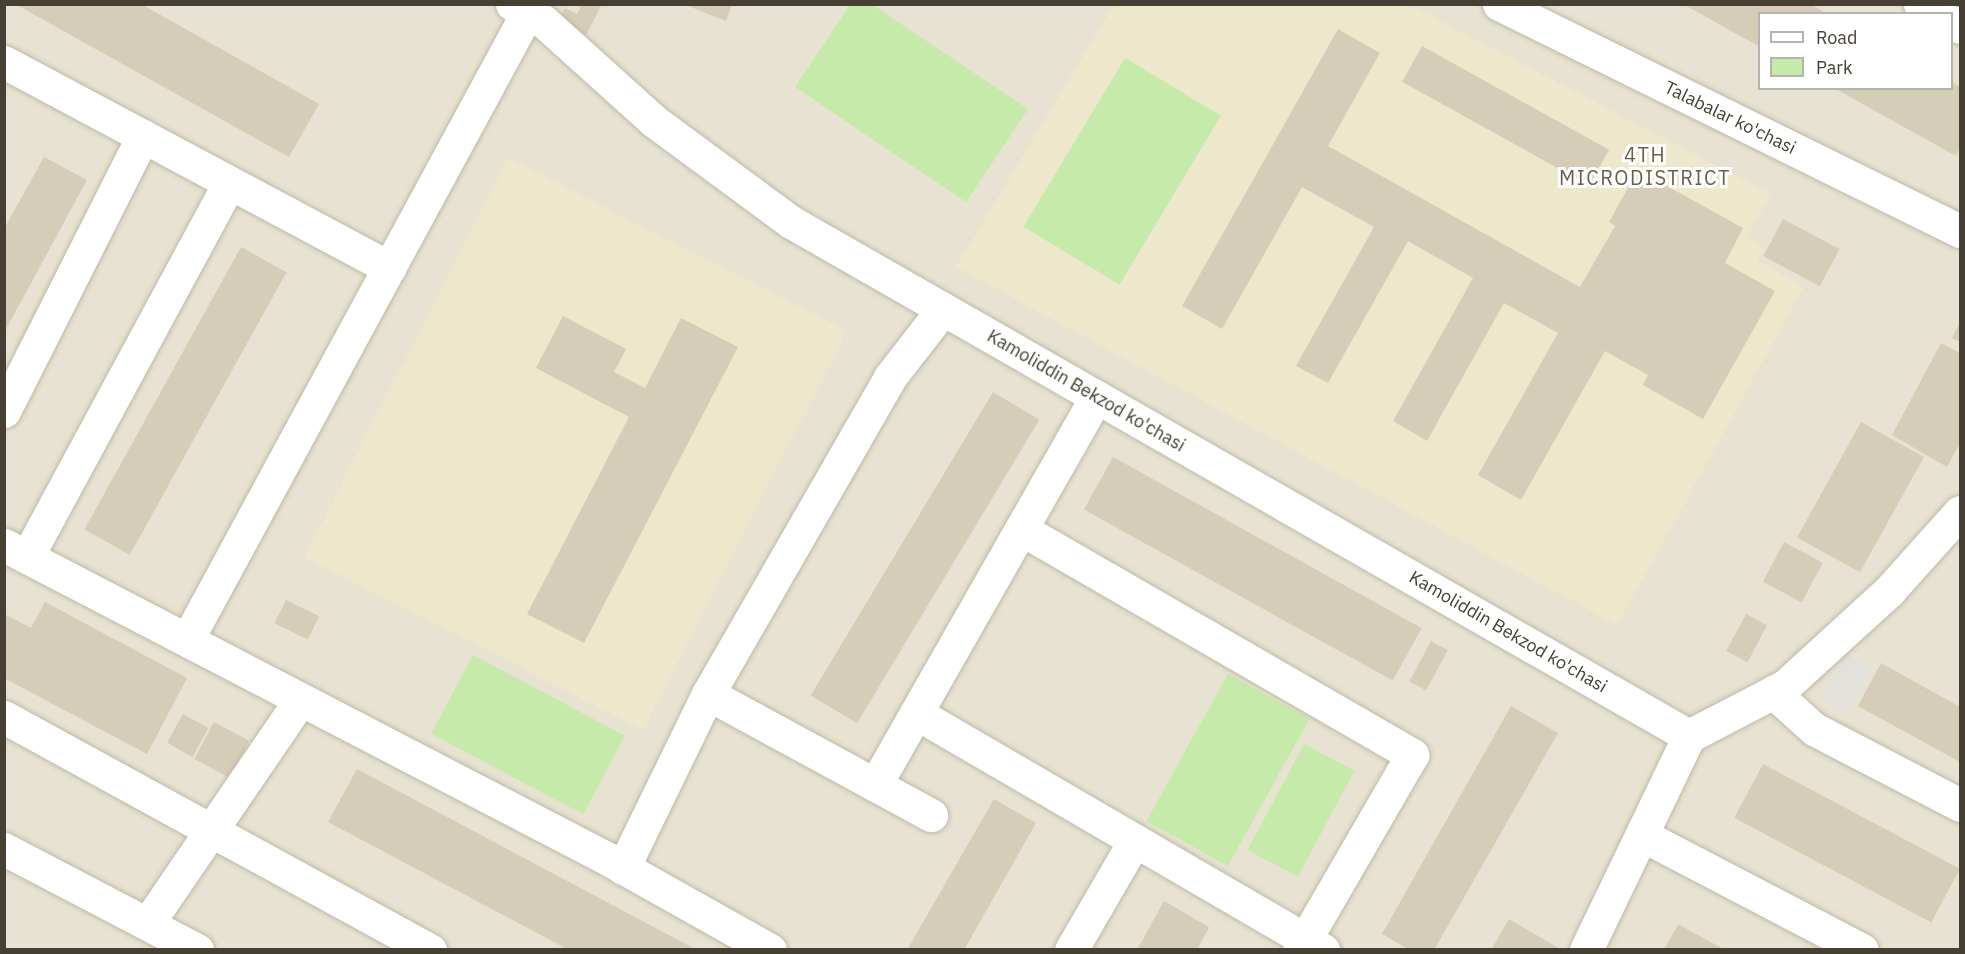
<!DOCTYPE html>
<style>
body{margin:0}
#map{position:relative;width:1965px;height:954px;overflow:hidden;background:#f3f0e3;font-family:"IBM Plex Sans",sans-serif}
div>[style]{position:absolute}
.residential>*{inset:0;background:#e7e2d1}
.education>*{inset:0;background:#ede7cc;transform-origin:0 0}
.green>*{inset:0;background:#c6eaa9;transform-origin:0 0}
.parking>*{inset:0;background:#e3e1dc;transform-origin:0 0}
.building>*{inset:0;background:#d5cdb8;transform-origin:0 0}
.roads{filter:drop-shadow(0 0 2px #bfb9a5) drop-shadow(0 0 2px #bfb9a5)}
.minor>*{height:33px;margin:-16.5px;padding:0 16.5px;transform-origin:16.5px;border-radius:16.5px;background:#fff}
span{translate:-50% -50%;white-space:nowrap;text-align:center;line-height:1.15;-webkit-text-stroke:6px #fff;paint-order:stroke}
.street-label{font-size:18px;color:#454033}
.neighbourhood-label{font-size:20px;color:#685f4a;letter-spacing:1.5px}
.frame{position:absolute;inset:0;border:6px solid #454033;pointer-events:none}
.legend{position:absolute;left:1758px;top:12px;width:195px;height:78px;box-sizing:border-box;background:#fff;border:2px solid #b5b3ad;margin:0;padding:8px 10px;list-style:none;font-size:18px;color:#454033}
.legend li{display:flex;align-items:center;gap:12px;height:30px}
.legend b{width:30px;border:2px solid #b5b3ad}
</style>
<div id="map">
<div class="residential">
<i style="clip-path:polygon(evenodd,5px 5px,1960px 5px,1960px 949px,5px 950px,5px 5px,1760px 14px,1952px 14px,1952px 88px,1760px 88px,1760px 14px)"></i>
</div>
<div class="education">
<i style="clip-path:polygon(1408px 4px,1771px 194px,1747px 236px,1764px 248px,1757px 260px,1804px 287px,1617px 625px,956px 267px,1114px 5px)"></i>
<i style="left:508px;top:158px;width:380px;height:448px;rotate:27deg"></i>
</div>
<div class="green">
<i style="clip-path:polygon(850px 5px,873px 5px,1028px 109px,966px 202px,795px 87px)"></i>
<i style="left:1125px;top:58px;width:112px;height:197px;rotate:31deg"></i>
<i style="left:473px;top:655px;width:172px;height:89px;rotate:28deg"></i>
<i style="left:1228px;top:674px;width:93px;height:168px;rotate:29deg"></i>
<i style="left:1304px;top:744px;width:57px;height:120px;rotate:28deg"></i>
</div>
<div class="parking">
<i style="left:1847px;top:655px;width:29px;height:51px;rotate:31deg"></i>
</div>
<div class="building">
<i style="clip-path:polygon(15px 4px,141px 4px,319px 104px,289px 157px)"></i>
<i style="clip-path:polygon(582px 4px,602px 4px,586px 35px,559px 21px,565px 8px,577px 14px)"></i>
<i style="clip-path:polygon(1683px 4px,1810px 4px,1827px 14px,1760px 14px,1760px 47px)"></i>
<i style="clip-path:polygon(686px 5px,732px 5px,726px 21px)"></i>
<i style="clip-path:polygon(1338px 29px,1380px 53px,1328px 146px,1580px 287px,1615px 226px,1609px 222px,1638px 170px,1743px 228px,1725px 263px,1775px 291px,1703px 419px,1643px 385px,1648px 375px,1605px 351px,1521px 500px,1478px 475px,1558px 333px,1504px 303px,1427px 441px,1393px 421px,1473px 278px,1408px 241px,1328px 383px,1296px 366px,1374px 227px,1302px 187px,1222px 329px,1182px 306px)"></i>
<i style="left:1422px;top:46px;width:214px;height:41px;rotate:29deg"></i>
<i style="clip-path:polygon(1952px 82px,1960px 87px,1960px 147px,1956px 156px,1834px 88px,1952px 88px)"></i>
<i style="clip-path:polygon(44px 157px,87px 180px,4px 333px,4px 229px)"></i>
<i style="left:1783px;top:219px;width:64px;height:42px;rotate:28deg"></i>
<i style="left:241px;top:247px;width:52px;height:323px;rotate:29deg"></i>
<i style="clip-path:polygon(563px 316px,626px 349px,614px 372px,645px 388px,681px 318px,738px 347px,584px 643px,527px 614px,629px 417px,536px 368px)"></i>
<i style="clip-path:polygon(1960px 322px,1960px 342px,1952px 338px)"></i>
<i style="clip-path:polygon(1941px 343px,1960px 353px,1960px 443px,1947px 467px,1892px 435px)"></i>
<i style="left:993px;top:392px;width:54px;height:354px;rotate:31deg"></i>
<i style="left:1861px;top:422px;width:72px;height:132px;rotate:29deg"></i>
<i style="left:1113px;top:457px;width:353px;height:60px;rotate:29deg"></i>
<i style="left:1784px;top:542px;width:44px;height:45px;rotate:28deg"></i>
<i style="left:286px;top:600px;width:37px;height:26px;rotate:26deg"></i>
<i style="clip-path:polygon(45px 602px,187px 678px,147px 754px,4px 678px,4px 618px,6px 615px,31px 628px)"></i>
<i style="left:1746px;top:614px;width:24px;height:42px;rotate:28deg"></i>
<i style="left:1431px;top:641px;width:19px;height:46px;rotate:28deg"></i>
<i style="clip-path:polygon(1881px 663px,1960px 707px,1960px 762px,1858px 706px)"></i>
<i style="clip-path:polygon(1511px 706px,1558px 733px,1434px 950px,1410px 950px,1382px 934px)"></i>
<i style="left:183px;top:714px;width:29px;height:33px;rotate:29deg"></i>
<i style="left:214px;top:722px;width:40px;height:42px;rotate:28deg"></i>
<i style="left:1763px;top:764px;width:223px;height:61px;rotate:28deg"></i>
<i style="clip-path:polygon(357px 769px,697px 950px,569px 950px,328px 822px)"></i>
<i style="clip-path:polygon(994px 799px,1036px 823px,964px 950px,907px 950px)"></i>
<i style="clip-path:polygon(1164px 901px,1209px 927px,1197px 950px,1137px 950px)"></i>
<i style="clip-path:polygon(1509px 919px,1562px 950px,1491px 950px)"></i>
<i style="clip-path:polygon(1678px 924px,1725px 950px,1664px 950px)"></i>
</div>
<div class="roads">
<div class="minor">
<i style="left:512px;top:4px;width:35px;rotate:29deg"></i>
<i style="left:543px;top:21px;width:149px;rotate:42deg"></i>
<i style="left:654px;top:121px;width:170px;rotate:36.4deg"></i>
<i style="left:791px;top:222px;width:1035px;rotate:29.79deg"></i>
<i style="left:1499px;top:4px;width:514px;rotate:26.22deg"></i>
<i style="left:1920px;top:4px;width:19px;rotate:32deg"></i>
<i style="left:1952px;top:22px;width:9px;rotate:32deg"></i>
<i style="left:4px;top:62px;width:437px;rotate:28.1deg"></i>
<i style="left:4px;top:411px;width:308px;rotate:-63.2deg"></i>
<i style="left:1021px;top:529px;width:452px;rotate:30deg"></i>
<i style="left:1412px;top:755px;width:225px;rotate:120.1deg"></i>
<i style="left:4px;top:545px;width:679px;rotate:27.47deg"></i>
<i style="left:606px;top:858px;width:188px;rotate:29.3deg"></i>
<i style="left:27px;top:557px;width:425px;rotate:-61.6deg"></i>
<i style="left:187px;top:640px;width:724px;rotate:-61.52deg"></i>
<i style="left:1773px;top:692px;width:55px;rotate:42.1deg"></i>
<i style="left:1814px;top:729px;width:165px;rotate:27.5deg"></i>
<i style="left:708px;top:694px;width:254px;rotate:28.5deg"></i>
<i style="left:916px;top:713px;width:471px;rotate:30.2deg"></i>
<i style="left:4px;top:717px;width:486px;rotate:28.7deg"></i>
<i style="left:875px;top:785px;width:447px;rotate:-60.3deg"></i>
<i style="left:1642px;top:835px;width:248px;rotate:27.6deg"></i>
<i style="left:4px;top:849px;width:218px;rotate:27.6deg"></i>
<i style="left:623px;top:868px;width:194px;rotate:-64deg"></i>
<i style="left:708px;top:694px;width:366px;rotate:-60.1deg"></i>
<i style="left:890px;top:377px;width:86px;rotate:-52.1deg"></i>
<i style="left:148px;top:923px;width:270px;rotate:-55.7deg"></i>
<i style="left:1071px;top:950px;width:127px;rotate:-59.8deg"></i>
<i style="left:1586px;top:950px;width:237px;rotate:-64.3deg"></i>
<i style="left:1689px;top:736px;width:108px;rotate:-27.5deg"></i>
<i style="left:1785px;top:686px;width:141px;rotate:-42.4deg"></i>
<i style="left:1889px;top:591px;width:106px;rotate:-48.1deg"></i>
</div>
</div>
<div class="street-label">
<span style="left:1730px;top:118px;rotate:26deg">Talabalar ko'chasi</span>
<span style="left:1086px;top:391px;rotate:30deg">Kamoliddin Bekzod ko'chasi</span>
<span style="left:1508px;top:632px;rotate:30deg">Kamoliddin Bekzod ko'chasi</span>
</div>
<div class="neighbourhood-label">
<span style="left:1645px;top:166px">4TH<br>MICRODISTRICT</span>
</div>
<div class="frame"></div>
<ul class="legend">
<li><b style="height:8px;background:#fff"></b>Road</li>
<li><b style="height:16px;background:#c6eaa9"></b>Park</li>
</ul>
</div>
